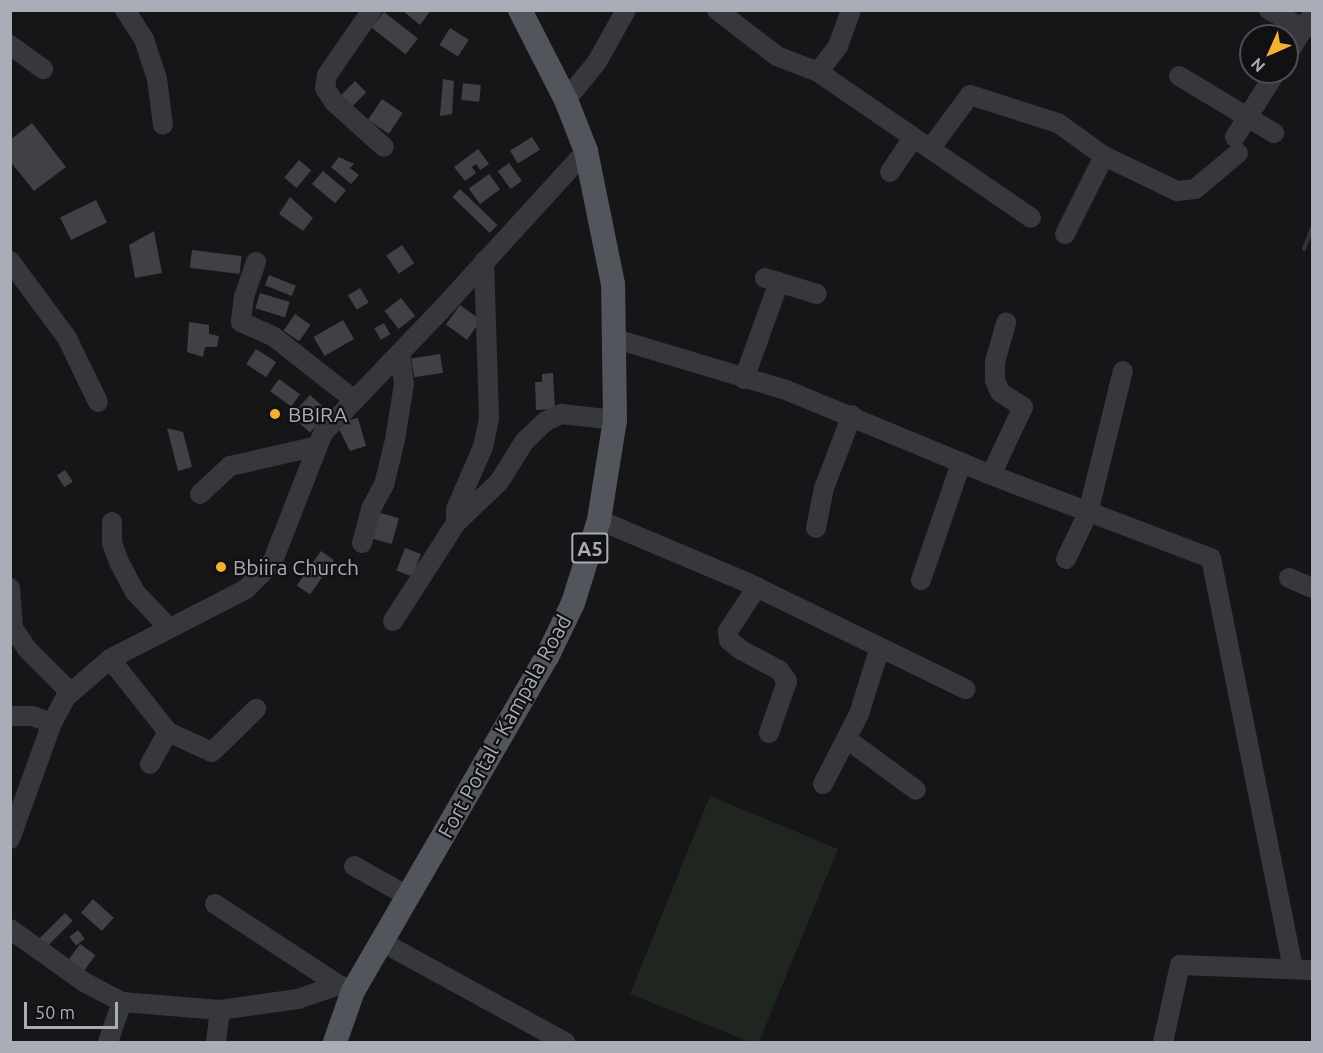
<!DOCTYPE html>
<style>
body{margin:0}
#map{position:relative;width:1323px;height:1053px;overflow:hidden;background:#161618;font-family:Ubuntu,sans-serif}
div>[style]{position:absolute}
.green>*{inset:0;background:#1e261f}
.stream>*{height:4px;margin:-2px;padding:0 2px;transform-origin:2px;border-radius:2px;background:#2c353c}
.building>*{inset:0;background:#404145;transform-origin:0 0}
.minor>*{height:20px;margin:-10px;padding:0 10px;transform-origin:10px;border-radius:10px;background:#37383d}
.major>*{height:24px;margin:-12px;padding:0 12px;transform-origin:12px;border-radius:12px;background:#53555c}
.dots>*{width:16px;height:16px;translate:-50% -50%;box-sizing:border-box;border:3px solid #111113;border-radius:50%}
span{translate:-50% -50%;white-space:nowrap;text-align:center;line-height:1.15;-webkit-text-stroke:4.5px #111113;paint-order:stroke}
.shield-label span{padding:2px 4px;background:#111113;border:2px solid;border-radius:4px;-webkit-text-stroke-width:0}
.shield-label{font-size:20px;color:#a8adb8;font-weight:700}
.poi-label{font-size:21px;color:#a8adb8}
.left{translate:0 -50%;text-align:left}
.street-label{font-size:21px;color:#a8adb8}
.frame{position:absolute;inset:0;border:12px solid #a8adb8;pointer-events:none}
.north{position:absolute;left:1239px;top:24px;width:60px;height:60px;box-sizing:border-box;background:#111113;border:2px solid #4d4f55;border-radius:50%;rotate:225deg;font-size:16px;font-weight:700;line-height:24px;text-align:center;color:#a8adb8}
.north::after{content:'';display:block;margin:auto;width:21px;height:27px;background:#f2b134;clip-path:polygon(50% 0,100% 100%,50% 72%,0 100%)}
.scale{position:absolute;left:24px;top:1002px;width:94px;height:27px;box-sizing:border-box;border:3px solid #a8adb8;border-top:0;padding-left:8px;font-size:18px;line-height:21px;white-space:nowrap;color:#a8adb8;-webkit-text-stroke:4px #111113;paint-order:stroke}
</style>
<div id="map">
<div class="green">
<i style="clip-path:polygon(710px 796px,838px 849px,759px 1042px,750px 1042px,630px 994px)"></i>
</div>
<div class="stream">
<i style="left:1304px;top:249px;width:22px;rotate:-69deg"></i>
</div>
<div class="building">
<i style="clip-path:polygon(402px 10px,431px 10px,420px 25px)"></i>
<i style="left:384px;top:12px;width:43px;height:20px;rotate:38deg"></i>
<i style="left:450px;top:28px;width:22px;height:20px;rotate:32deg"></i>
<i style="clip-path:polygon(443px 79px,454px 81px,452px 114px,440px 116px)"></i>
<i style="left:355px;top:81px;width:16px;height:25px;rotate:45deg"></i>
<i style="left:463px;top:83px;width:18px;height:17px;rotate:6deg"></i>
<i style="left:382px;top:99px;width:25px;height:25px;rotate:34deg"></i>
<i style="clip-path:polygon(32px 123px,66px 167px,34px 191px,10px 161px,10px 140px)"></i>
<i style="left:532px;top:137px;width:15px;height:26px;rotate:58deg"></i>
<i style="clip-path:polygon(478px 149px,489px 164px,480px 170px,476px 164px,472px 167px,476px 173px,465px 181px,454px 167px)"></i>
<i style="clip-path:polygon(339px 157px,354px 164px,350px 168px,359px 175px,351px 184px,331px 167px)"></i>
<i style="left:299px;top:160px;width:16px;height:23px;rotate:40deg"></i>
<i style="left:509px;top:163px;width:22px;height:14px;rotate:54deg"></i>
<i style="left:323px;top:171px;width:30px;height:17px;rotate:40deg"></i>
<i style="left:489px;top:174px;width:19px;height:25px;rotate:54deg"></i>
<i style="left:460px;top:189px;width:52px;height:11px;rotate:44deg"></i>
<i style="clip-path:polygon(290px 197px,313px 218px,303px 231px,279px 214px)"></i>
<i style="left:96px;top:200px;width:25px;height:40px;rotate:64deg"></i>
<i style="clip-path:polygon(154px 231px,162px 273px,135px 278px,129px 245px)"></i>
<i style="left:402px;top:245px;width:22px;height:19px;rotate:56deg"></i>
<i style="left:192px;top:250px;width:50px;height:18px;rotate:7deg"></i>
<i style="left:269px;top:275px;width:29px;height:11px;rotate:22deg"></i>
<i style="left:360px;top:288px;width:17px;height:14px;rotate:59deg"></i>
<i style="left:260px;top:293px;width:31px;height:16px;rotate:17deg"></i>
<i style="left:401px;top:298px;width:23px;height:21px;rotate:52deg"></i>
<i style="left:460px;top:305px;width:26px;height:24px;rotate:36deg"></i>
<i style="left:295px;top:314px;width:19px;height:20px;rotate:35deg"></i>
<i style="left:343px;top:320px;width:22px;height:34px;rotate:60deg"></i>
<i style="clip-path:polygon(189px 322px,209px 325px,209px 334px,219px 336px,217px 347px,205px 347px,203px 357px,187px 352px)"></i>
<i style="left:384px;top:323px;width:13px;height:11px;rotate:61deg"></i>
<i style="left:256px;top:349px;width:24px;height:18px;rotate:33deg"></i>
<i style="left:440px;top:354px;width:19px;height:29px;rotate:81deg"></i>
<i style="clip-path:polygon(553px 373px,555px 409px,536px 410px,535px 382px,542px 382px,542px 374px)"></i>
<i style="left:279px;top:379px;width:26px;height:15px;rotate:36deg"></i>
<i style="left:310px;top:395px;width:25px;height:28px;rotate:42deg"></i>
<i style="clip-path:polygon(358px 418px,366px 446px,350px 451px,336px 423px)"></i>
<i style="clip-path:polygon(167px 428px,183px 432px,192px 467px,178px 471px)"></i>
<i style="left:65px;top:470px;width:14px;height:10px;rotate:56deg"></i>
<i style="left:374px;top:511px;width:26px;height:27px;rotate:16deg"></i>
<i style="left:405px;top:548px;width:17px;height:24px;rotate:21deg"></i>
<i style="left:321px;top:551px;width:16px;height:42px;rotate:35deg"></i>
<i style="left:93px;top:899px;width:28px;height:18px;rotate:42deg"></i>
<i style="left:65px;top:913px;width:11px;height:41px;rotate:45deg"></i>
<i style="left:78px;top:930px;width:11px;height:11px;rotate:52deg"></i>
<i style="left:80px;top:944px;width:19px;height:19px;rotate:36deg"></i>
</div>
<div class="minor">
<i style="left:125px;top:10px;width:35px;rotate:57deg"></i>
<i style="left:144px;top:39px;width:42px;rotate:72deg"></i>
<i style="left:157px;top:79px;width:46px;rotate:82.6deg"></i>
<i style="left:372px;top:10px;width:79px;rotate:124.7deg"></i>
<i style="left:327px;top:75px;width:13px;rotate:99deg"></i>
<i style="left:325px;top:88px;width:17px;rotate:57deg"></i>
<i style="left:334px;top:102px;width:67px;rotate:42deg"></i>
<i style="left:717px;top:10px;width:76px;rotate:37.5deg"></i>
<i style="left:777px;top:56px;width:44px;rotate:21.3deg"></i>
<i style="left:818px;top:72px;width:258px;rotate:34.4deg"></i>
<i style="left:1269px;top:10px;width:40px;rotate:28deg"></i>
<i style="left:10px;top:45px;width:41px;rotate:36deg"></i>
<i style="left:1287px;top:55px;width:47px;rotate:-58deg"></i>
<i style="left:818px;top:72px;width:33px;rotate:-52deg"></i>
<i style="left:838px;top:46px;width:38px;rotate:-70deg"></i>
<i style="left:1179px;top:76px;width:111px;rotate:31deg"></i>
<i style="left:566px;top:100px;width:49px;rotate:-50.8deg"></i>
<i style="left:597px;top:62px;width:60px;rotate:-60.9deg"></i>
<i style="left:1235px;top:137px;width:77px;rotate:-57.8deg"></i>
<i style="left:930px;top:149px;width:67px;rotate:-53.5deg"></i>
<i style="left:970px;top:95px;width:92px;rotate:17.7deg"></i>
<i style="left:1058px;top:123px;width:57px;rotate:35.7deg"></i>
<i style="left:1104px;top:156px;width:81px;rotate:25.6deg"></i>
<i style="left:1177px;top:191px;width:18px;rotate:-6deg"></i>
<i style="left:1195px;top:189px;width:56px;rotate:-39.9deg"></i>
<i style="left:890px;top:172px;width:41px;rotate:-55.9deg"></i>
<i style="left:1065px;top:234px;width:87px;rotate:-63.4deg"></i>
<i style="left:10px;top:261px;width:96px;rotate:53.5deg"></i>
<i style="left:67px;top:338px;width:71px;rotate:64.2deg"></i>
<i style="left:256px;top:262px;width:36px;rotate:109deg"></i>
<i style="left:244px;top:296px;width:26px;rotate:97deg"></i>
<i style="left:241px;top:322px;width:36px;rotate:24deg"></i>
<i style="left:274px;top:337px;width:100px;rotate:38.1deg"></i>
<i style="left:765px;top:278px;width:54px;rotate:17.1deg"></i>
<i style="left:616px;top:339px;width:177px;rotate:16.7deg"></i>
<i style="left:786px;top:390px;width:222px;rotate:22.5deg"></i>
<i style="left:991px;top:475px;width:235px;rotate:20.7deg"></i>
<i style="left:1211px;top:558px;width:417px;rotate:78.7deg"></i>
<i style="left:744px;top:379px;width:103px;rotate:-70.2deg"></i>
<i style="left:991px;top:475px;width:75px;rotate:-64.8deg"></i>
<i style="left:1023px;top:407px;width:27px;rotate:-147deg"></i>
<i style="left:1000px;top:392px;width:13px;rotate:-113deg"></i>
<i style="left:995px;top:380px;width:18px;rotate:-90deg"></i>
<i style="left:995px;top:362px;width:41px;rotate:-74.2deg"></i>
<i style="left:200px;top:494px;width:41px;rotate:-43deg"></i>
<i style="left:230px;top:466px;width:86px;rotate:-12.7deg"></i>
<i style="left:599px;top:520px;width:162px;rotate:22.9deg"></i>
<i style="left:748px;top:583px;width:242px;rotate:26deg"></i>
<i style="left:112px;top:522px;width:21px;rotate:90deg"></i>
<i style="left:112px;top:543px;width:20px;rotate:70deg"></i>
<i style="left:119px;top:562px;width:34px;rotate:62deg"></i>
<i style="left:135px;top:592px;width:48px;rotate:46.7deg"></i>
<i style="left:456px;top:523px;width:14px;rotate:-90deg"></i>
<i style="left:456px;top:509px;width:68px;rotate:-66.5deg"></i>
<i style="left:483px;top:447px;width:30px;rotate:-78deg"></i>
<i style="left:489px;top:418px;width:157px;rotate:-91.8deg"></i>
<i style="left:816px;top:528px;width:41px;rotate:-78.7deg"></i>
<i style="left:824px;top:488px;width:78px;rotate:-69deg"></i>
<i style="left:362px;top:543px;width:35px;rotate:-75deg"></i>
<i style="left:371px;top:509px;width:27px;rotate:-62deg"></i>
<i style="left:384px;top:485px;width:46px;rotate:-76.3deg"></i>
<i style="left:395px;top:440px;width:57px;rotate:-80.9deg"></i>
<i style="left:404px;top:384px;width:31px;rotate:-97deg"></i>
<i style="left:1066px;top:559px;width:51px;rotate:-64.4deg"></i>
<i style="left:1088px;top:513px;width:146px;rotate:-76.2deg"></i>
<i style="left:1289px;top:578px;width:25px;rotate:23deg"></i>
<i style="left:921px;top:580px;width:124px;rotate:-71.1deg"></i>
<i style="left:757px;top:587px;width:53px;rotate:123.4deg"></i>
<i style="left:728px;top:631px;width:9px;rotate:84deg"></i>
<i style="left:729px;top:640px;width:16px;rotate:40deg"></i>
<i style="left:741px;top:650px;width:43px;rotate:27.8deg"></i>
<i style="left:779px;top:670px;width:14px;rotate:54deg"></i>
<i style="left:787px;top:681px;width:55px;rotate:109.1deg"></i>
<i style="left:10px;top:588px;width:40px;rotate:85.7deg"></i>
<i style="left:13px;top:628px;width:25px;rotate:56deg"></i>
<i style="left:27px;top:649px;width:62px;rotate:45deg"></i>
<i style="left:393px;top:621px;width:117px;rotate:-57.3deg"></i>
<i style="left:456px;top:523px;width:59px;rotate:-43.6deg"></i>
<i style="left:499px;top:482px;width:47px;rotate:-58deg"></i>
<i style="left:524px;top:442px;width:30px;rotate:-44deg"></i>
<i style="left:546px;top:421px;width:17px;rotate:-25deg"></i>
<i style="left:561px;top:414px;width:54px;rotate:6.3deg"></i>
<i style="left:110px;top:659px;width:93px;rotate:51.5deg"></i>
<i style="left:168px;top:732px;width:48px;rotate:24.4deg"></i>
<i style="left:212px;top:752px;width:62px;rotate:-44.3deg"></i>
<i style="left:10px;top:716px;width:22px"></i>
<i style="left:32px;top:716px;width:21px;rotate:19deg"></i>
<i style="left:848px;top:740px;width:84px;rotate:36.3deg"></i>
<i style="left:150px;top:764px;width:37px;rotate:-61deg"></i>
<i style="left:823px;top:784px;width:79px;rotate:-62.8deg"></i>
<i style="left:859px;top:714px;width:70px;rotate:-72.6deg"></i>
<i style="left:10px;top:839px;width:123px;rotate:-70.1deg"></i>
<i style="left:52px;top:723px;width:30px;rotate:-62deg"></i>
<i style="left:66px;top:697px;width:58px;rotate:-40.8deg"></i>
<i style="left:110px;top:659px;width:153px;rotate:-27.2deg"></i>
<i style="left:246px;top:589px;width:37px;rotate:-45deg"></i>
<i style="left:272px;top:563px;width:140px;rotate:-68.6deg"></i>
<i style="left:323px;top:433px;width:169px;rotate:-46.2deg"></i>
<i style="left:440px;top:311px;width:217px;rotate:-47.6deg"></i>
<i style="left:354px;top:866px;width:62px;rotate:29.1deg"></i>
<i style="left:215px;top:904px;width:148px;rotate:33.2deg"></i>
<i style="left:10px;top:929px;width:91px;rotate:35.6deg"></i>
<i style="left:84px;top:982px;width:43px;rotate:27.8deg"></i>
<i style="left:122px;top:1002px;width:98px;rotate:4.7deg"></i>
<i style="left:220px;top:1010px;width:79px;rotate:-8deg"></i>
<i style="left:298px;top:999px;width:43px;rotate:-18.9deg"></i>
<i style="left:339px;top:985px;width:15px;rotate:23deg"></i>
<i style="left:382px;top:942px;width:209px;rotate:28.7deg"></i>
<i style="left:108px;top:1042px;width:42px;rotate:-70.7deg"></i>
<i style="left:216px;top:1042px;width:32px;rotate:-83deg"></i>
<i style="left:1163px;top:1042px;width:79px;rotate:-77.6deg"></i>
<i style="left:1180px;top:965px;width:132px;rotate:2.2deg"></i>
</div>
<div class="major">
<i style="left:335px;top:1042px;width:54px;rotate:-70.6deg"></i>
<i style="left:353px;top:991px;width:386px;rotate:-59.9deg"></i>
<i style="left:547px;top:657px;width:60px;rotate:-64.3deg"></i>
<i style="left:573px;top:603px;width:87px;rotate:-72.6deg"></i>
<i style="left:599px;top:520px;width:101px;rotate:-80.9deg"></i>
<i style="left:615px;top:420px;width:136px;rotate:-90.8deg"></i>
<i style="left:613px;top:284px;width:136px;rotate:-101.5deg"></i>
<i style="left:586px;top:151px;width:55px;rotate:-111.4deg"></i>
<i style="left:566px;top:100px;width:101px;rotate:-117.1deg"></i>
</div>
<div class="dots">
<i style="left:275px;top:414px;background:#f2b134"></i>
<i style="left:221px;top:567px;background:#f2b134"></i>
</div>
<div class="shield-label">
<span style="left:590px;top:548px">A5</span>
</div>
<div class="poi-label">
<span class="left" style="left:288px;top:414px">BBIRA</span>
<span class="left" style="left:233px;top:567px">Bbiira Church</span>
</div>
<div class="street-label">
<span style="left:504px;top:726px;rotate:-61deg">Fort Portal - Kampala Road</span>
</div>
<div class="frame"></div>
<div class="north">N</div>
<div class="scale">50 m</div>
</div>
